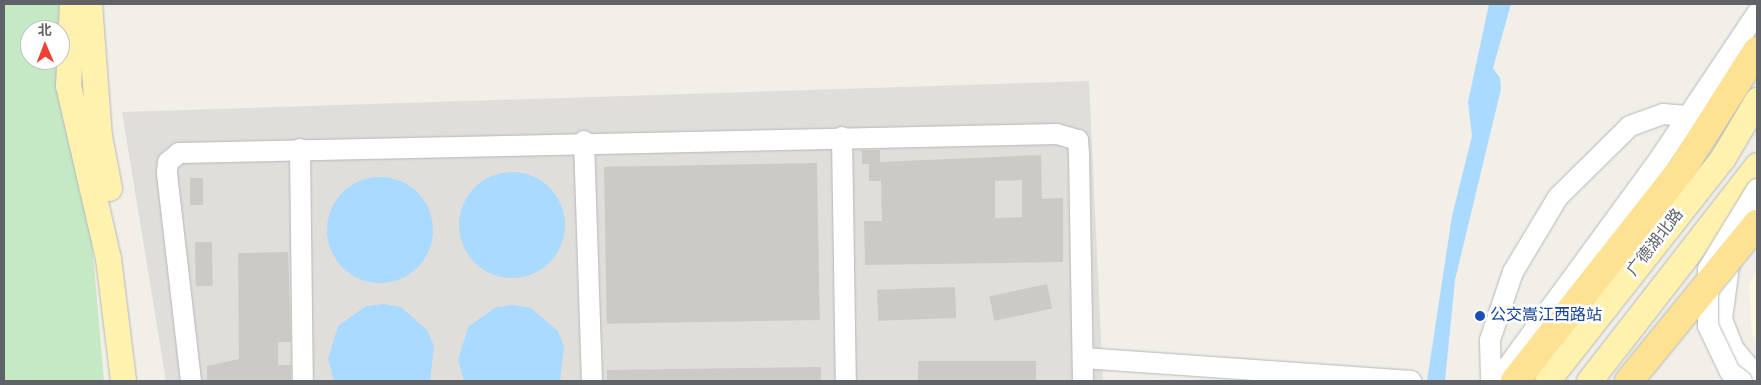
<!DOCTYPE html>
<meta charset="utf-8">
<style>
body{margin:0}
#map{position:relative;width:1761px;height:385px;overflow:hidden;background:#f1efe8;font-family:"Sofia Sans Condensed","Noto Sans SC",sans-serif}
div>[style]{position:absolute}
.commercial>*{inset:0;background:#fef7e0}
.industrial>*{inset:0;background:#e0deda}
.green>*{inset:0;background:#c5e8c5}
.water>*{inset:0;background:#aadaff}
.round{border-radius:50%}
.building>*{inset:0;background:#cccac5;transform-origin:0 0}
.roads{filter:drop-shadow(0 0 1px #b5b8bc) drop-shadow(0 0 1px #b5b8bc)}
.minor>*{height:20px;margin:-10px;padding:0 10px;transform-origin:10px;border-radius:10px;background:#fff}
.major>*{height:25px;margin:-12.5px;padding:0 12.5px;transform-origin:12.5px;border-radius:12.5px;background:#fff2af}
.highway>*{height:28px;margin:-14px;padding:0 14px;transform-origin:14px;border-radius:14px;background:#fde293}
.bridges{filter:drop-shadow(0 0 1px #b5b8bc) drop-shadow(0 0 1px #b5b8bc)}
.minor-bridge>*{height:20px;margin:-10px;padding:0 10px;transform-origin:10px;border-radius:10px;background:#fff}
.highway-bridge>*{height:28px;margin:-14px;padding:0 14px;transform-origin:14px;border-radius:14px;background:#fde293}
.dots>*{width:14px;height:14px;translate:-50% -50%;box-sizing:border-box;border:2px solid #fff;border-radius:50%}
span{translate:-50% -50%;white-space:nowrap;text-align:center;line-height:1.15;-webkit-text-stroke:5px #fff;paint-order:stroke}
.street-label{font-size:16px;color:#5f6368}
.transit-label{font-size:16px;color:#164399}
.left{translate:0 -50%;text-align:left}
.frame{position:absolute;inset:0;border:5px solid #5f6368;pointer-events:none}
.north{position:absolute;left:20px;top:20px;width:50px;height:50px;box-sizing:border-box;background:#fff;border:1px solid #bfc1c3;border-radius:50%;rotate:359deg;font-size:14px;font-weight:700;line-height:20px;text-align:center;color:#5f6368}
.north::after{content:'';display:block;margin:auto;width:18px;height:22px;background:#ea4335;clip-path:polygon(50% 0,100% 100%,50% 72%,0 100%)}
</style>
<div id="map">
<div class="commercial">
<i style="clip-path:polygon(1757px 269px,1757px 340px,1752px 334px,1749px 285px)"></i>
</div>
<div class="industrial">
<i style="clip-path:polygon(1089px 81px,1103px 381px,166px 381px,122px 112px)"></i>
</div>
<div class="green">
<i style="clip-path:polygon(4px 4px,60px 4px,60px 30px,30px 30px,30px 60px,59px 60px,90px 219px,104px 381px,4px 381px)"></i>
</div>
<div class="water">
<i style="clip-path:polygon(1489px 4px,1511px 4px,1493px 68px,1500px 78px,1501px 89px,1455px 280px,1445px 381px,1427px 381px,1452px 216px,1472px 136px,1468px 102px)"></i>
<i class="round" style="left:459px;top:172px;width:106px;height:106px"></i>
<i class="round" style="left:327px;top:177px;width:106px;height:106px"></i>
<i style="clip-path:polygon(384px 304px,401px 307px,427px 330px,434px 346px,430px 381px,334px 381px,328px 359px,338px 326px,366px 306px)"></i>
<i style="clip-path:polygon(514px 305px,531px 308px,558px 331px,564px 347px,560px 381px,464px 381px,458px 360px,468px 327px,496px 307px)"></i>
</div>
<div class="building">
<i style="clip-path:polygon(evenodd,862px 150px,880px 150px,880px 162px,1041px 155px,1042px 199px,1063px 198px,1063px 262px,865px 265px,864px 221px,882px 221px,881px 181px,869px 181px,869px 164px,862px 164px,862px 150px,1022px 180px,1022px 217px,995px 218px,995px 181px,1022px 180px)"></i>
<i style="left:817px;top:163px;width:157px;height:213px;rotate:89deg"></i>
<i style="left:190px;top:178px;width:13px;height:27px"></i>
<i style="left:212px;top:242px;width:44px;height:17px;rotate:89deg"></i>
<i style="clip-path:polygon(288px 252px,291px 342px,278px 342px,278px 365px,291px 365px,291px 381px,207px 381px,207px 366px,239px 359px,238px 253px)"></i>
<i style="left:1047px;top:284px;width:25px;height:59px;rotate:78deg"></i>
<i style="left:955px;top:287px;width:31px;height:78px;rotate:88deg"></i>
<i style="left:1036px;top:361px;width:20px;height:118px;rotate:90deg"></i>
<i style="clip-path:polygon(821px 367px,821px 381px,607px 381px,607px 370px)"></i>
</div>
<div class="roads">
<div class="minor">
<i style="left:842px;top:137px;width:244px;rotate:89.1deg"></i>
<i style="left:584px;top:141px;width:240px;rotate:88.1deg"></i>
<i style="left:300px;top:149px;width:232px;rotate:89.3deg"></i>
<i style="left:1730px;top:259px;width:61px;rotate:97.6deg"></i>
<i style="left:1722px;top:319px;width:31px;rotate:69deg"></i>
<i style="left:1733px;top:348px;width:38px;rotate:50deg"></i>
<i style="left:1083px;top:358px;width:329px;rotate:4deg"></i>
<i style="left:191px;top:381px;width:210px;rotate:-96.6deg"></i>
<i style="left:167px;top:172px;width:10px;rotate:-84deg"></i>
<i style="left:168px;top:162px;width:14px;rotate:-39deg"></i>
<i style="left:179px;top:153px;width:878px;rotate:-1.24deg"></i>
<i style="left:1057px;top:134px;width:22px;rotate:16deg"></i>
<i style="left:1078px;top:140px;width:13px;rotate:86deg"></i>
<i style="left:1079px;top:153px;width:228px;rotate:89deg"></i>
<i style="left:1491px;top:381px;width:41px;rotate:-91.4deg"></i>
<i style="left:1490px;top:340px;width:72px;rotate:-71.3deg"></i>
<i style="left:1513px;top:272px;width:87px;rotate:-59deg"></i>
<i style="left:1558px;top:197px;width:101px;rotate:-44.6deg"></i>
<i style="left:1630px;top:126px;width:35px;rotate:-20deg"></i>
<i style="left:1663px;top:114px;width:23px;rotate:5deg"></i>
<i style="left:1497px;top:381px;width:269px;rotate:-53.8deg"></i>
<i style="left:1656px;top:164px;width:182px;rotate:-56.2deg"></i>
</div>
<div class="major">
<i style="left:72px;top:4px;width:81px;rotate:92.8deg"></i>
<i style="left:68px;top:85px;width:178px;rotate:77deg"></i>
<i style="left:108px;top:258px;width:124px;rotate:83deg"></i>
<i style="left:89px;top:4px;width:132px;rotate:85.7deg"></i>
<i style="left:99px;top:136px;width:53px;rotate:79.1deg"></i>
<i style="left:1547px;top:381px;width:283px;rotate:-51.8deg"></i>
<i style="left:1722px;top:159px;width:69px;rotate:-59.3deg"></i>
<i style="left:1589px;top:381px;width:274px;rotate:-52.1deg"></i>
</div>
<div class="highway">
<i style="left:1515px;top:381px;width:270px;rotate:-51.8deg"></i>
<i style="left:1682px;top:169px;width:140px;rotate:-57.6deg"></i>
</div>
</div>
<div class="bridges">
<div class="minor-bridge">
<i style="left:1742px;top:381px;width:15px;rotate:-143deg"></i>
<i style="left:1730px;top:372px;width:51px;rotate:-115.6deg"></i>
<i style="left:1708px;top:326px;width:57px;rotate:-90deg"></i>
<i style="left:1708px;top:269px;width:94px;rotate:-58.5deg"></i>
</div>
<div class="highway-bridge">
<i style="left:1629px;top:381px;width:203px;rotate:-50.8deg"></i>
</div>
</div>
<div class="dots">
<i style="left:1480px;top:316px;background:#1a4fb4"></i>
</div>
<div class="street-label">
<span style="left:1656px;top:243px;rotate:-52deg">广德湖北路</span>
</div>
<div class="transit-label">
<span class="left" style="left:1490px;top:316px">公交嵩江西路站</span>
</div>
<div class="frame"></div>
<div class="north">北</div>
</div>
